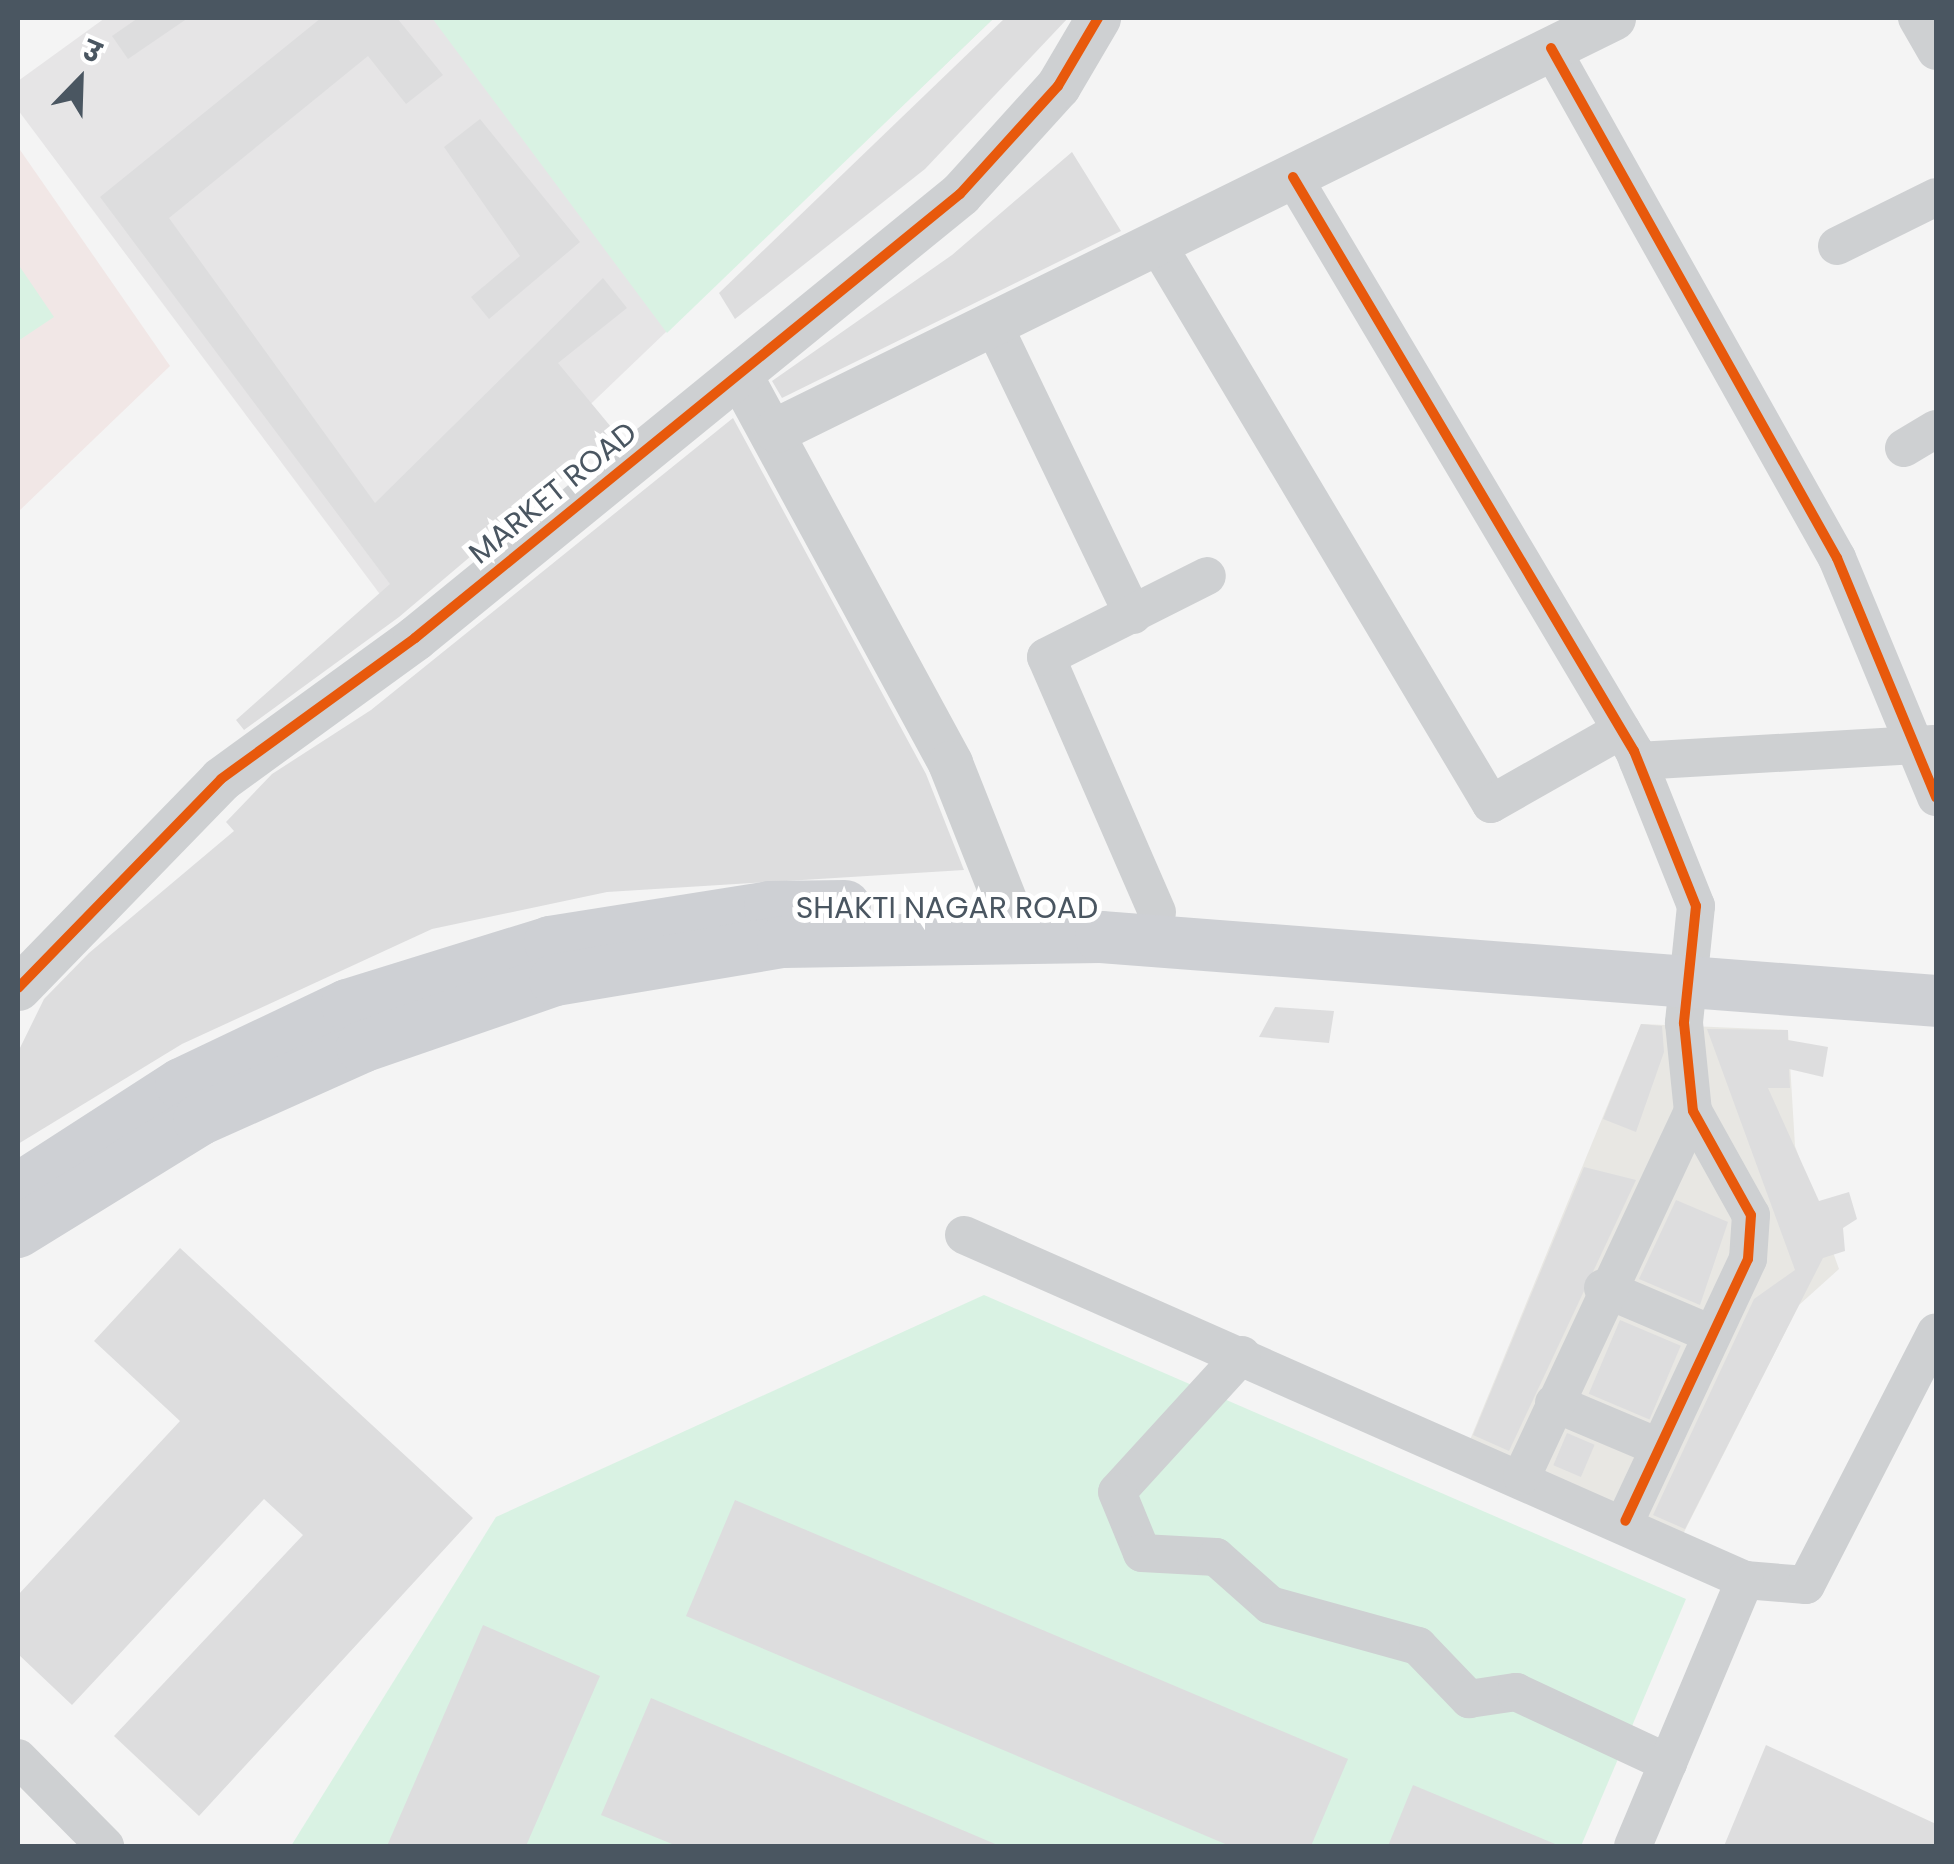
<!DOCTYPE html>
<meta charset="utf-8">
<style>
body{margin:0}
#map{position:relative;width:1954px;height:1864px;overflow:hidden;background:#f4f4f4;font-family:Poppins,"Noto Sans Devanagari",sans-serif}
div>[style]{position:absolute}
.commercial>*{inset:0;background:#e8e7e3}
.education>*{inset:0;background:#e6e5e6}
.medical>*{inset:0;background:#f1e7e6}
.green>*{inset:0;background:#d9f2e3}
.building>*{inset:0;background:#ddddde;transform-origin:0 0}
.minor>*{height:38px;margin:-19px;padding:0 19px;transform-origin:19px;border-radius:19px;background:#ced0d2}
.tertiary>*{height:45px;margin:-22.5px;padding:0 22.5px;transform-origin:22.5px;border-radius:22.5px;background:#ced0d2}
.secondary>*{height:52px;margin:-26px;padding:0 26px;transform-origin:26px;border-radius:26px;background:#ced0d4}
.cycleway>*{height:10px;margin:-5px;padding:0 5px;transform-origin:5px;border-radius:5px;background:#e8590c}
span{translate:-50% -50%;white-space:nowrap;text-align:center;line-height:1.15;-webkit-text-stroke:10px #fff;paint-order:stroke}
.street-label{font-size:30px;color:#4a5661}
.frame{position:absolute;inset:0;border:20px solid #4a5661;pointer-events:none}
.north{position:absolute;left:30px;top:30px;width:100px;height:100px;-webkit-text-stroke:8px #fff;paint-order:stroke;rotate:23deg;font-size:28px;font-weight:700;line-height:40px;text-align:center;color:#4a5661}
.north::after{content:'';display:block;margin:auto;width:35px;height:45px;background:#4a5661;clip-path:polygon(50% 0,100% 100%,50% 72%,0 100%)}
</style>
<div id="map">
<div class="commercial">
<i style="clip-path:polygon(1641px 1024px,1788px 1030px,1795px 1146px,1839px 1269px,1799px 1305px,1677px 1546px,1465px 1452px)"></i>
</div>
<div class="education">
<i style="clip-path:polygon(105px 18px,994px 18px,385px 601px,18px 110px,18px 81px)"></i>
</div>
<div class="medical">
<i style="clip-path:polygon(18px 147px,170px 366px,18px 512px)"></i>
</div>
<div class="green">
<i style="clip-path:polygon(432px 18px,994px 18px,667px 333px)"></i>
<i style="clip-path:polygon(18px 264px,54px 317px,18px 341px)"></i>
<i style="clip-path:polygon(984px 1295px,1686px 1599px,1581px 1846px,291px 1846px,496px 1517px)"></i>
</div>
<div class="building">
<i style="clip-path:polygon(138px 18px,188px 18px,128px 59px,112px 36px)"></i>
<i style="clip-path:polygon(321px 18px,397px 18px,443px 75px,406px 104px,368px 56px,169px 218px,375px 503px,603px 278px,627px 308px,558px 363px,616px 433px,399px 617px,244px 730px,236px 720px,390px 584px,100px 197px)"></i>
<i style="clip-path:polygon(1005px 18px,1068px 18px,925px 169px,735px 319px,719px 293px)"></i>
<i style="clip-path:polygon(480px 119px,580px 242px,489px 319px,471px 297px,520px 256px,444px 147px)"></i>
<i style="clip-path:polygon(1072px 152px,1121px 231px,782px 398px,772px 381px,952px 255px)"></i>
<i style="clip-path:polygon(733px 418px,926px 774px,964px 870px,607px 892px,432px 929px,182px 1044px,18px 1144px,18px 1052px,44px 999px,89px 953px,234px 831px,226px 822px,272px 774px,371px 710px)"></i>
<i style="clip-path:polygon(1275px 1007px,1334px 1011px,1329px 1043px,1259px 1037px)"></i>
<i style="clip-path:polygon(1641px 1024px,1662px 1026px,1664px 1052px,1636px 1132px,1603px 1119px)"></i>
<i style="clip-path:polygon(1707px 1029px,1788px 1030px,1788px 1040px,1828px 1047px,1823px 1077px,1789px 1069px,1790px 1088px,1768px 1088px,1819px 1201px,1849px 1192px,1857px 1219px,1843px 1228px,1845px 1251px,1823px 1258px,1685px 1529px,1653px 1515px,1754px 1299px,1795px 1270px)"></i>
<i style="clip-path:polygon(1584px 1167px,1636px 1180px,1509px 1451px,1473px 1435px)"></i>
<i style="clip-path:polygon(1676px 1200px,1728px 1222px,1700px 1305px,1639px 1279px)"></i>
<i style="clip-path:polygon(180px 1248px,473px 1518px,199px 1816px,114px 1736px,303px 1535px,264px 1499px,72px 1705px,18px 1654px,18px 1595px,180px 1421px,94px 1341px)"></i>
<i style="left:1620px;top:1320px;width:66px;height:80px;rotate:23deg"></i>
<i style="left:1567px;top:1433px;width:30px;height:35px;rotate:23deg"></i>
<i style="clip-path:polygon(735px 1500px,1348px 1759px,1311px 1846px,1230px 1846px,686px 1616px)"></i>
<i style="clip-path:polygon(483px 1625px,600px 1676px,526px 1846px,387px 1846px)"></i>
<i style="clip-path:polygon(651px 1698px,1000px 1846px,677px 1846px,601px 1815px)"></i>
<i style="clip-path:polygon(1766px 1745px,1936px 1824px,1936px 1846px,1724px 1846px)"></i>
<i style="clip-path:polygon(1413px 1785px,1560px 1846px,1388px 1846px)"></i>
</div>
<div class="minor">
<i style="left:1917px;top:18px;width:38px;rotate:60deg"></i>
<i style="left:1551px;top:48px;width:585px;rotate:60.72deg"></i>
<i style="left:1837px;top:558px;width:259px;rotate:67.5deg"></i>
<i style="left:1293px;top:177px;width:668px;rotate:59.29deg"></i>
<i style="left:1634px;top:751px;width:167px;rotate:68.2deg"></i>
<i style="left:1696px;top:906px;width:118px;rotate:95.9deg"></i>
<i style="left:1684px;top:1023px;width:88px;rotate:84.2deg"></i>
<i style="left:1693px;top:1111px;width:119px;rotate:60.9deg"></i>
<i style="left:1751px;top:1215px;width:44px;rotate:93.9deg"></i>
<i style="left:1748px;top:1259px;width:289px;rotate:115.1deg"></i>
<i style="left:1157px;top:244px;width:652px;rotate:59.19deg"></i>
<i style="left:1491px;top:804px;width:150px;rotate:-29.6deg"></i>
<i style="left:1837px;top:246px;width:110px;rotate:-26.3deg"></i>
<i style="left:993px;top:324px;width:323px;rotate:64.3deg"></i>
<i style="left:1904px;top:448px;width:37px;rotate:-31deg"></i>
<i style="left:1638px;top:761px;width:296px;rotate:-3.3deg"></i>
<i style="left:1157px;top:912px;width:278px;rotate:-113.5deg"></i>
<i style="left:1046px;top:657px;width:180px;rotate:-26.7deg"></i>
<i style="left:964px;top:1235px;width:854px;rotate:23.83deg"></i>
<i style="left:1745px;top:1580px;width:61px;rotate:4.7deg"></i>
<i style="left:1806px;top:1585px;width:284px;rotate:-62.8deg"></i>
<i style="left:1603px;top:1288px;width:115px;rotate:23deg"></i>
<i style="left:1242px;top:1355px;width:185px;rotate:132.4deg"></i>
<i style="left:1117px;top:1492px;width:66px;rotate:67.7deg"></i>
<i style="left:1142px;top:1553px;width:74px;rotate:3.1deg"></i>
<i style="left:1216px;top:1557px;width:72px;rotate:41.6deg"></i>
<i style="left:1270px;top:1605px;width:154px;rotate:15.5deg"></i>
<i style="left:1418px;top:1646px;width:74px;rotate:46.1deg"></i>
<i style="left:1469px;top:1699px;width:48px;rotate:-8.5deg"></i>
<i style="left:1516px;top:1692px;width:168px;rotate:25deg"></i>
<i style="left:1554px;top:1403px;width:113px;rotate:22.9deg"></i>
<i style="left:1522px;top:1476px;width:403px;rotate:-64.9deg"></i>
<i style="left:18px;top:1758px;width:124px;rotate:45.3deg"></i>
<i style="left:1633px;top:1846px;width:289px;rotate:-67.2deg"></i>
</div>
<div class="tertiary">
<i style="left:739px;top:374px;width:443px;rotate:61.5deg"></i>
<i style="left:950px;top:763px;width:185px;rotate:68.4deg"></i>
<i style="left:776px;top:430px;width:933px;rotate:-26.21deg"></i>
<i style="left:18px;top:988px;width:291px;rotate:-45.8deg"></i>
<i style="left:221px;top:779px;width:240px;rotate:-36deg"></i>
<i style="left:415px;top:638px;width:703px;rotate:-39.17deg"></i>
<i style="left:960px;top:194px;width:146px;rotate:-47.8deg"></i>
<i style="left:1058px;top:86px;width:79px;rotate:-59.5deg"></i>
</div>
<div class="secondary">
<i style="left:18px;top:1189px;width:194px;rotate:-32.8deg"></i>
<i style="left:181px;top:1084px;width:184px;rotate:-25.4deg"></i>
<i style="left:347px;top:1005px;width:213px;rotate:-17.2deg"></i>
<i style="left:550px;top:942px;width:223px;rotate:-9deg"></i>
<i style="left:770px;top:907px;width:75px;rotate:-0.8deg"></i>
<i style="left:18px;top:1232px;width:213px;rotate:-31.7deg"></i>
<i style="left:199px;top:1120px;width:179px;rotate:-24.1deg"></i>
<i style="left:362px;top:1047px;width:204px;rotate:-19.1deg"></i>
<i style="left:555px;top:980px;width:231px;rotate:-9.5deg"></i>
<i style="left:783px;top:942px;width:318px;rotate:-0.9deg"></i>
<i style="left:1101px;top:937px;width:837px;rotate:4.38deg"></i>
</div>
<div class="cycleway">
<i style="left:1551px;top:48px;width:585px;rotate:60.72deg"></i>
<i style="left:1837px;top:558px;width:259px;rotate:67.5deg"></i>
<i style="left:1293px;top:177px;width:668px;rotate:59.29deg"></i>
<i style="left:1634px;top:751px;width:167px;rotate:68.2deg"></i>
<i style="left:1696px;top:906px;width:118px;rotate:95.9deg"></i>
<i style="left:1684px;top:1023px;width:88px;rotate:84.2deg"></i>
<i style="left:1693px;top:1111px;width:119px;rotate:60.9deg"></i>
<i style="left:1751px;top:1215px;width:44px;rotate:93.9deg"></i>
<i style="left:1748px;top:1259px;width:289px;rotate:115.1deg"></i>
<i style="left:18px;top:988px;width:291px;rotate:-45.8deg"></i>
<i style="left:221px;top:779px;width:240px;rotate:-36deg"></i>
<i style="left:415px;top:638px;width:703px;rotate:-39.17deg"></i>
<i style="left:960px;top:194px;width:146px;rotate:-47.8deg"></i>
<i style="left:1058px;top:86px;width:79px;rotate:-59.5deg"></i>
</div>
<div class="street-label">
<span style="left:553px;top:493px;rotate:-39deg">MARKET ROAD</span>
<span style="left:947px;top:908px">SHAKTI NAGAR ROAD</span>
</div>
<div class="frame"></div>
<div class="north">उ</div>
</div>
